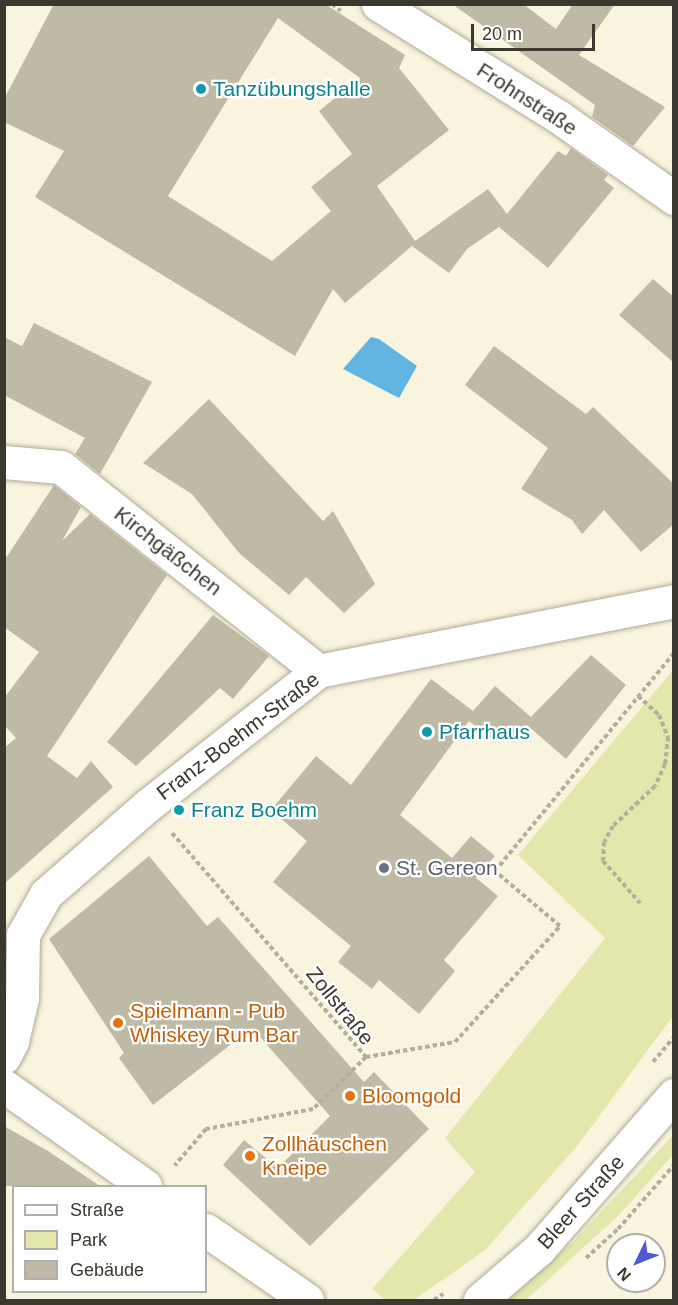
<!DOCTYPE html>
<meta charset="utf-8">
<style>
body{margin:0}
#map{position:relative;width:678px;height:1305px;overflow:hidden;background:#f9f4de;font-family:Helvetica,sans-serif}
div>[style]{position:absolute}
.green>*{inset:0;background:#e3e7ab}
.water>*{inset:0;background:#62b5e3}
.building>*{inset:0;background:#bfbaa5}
.path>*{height:4px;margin-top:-2px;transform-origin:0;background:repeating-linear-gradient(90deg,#b3af9d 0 4.5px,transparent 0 7.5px)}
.roads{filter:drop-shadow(0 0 2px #afaa96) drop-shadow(0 0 2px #afaa96)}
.minor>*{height:33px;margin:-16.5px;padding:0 16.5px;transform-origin:16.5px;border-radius:16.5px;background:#fff}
.dots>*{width:16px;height:16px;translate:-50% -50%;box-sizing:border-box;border:3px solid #fff;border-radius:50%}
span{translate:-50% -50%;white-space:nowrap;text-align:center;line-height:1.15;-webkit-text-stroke:4.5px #fff;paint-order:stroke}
.culture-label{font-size:21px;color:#0d838f}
.left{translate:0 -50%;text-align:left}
.street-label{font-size:21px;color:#3a382f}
.worship-label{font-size:21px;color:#5b616d}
.food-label{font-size:21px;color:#c56008}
.frame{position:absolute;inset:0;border:6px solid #3a382f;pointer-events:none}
.legend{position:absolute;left:12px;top:1185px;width:195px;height:108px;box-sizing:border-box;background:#fff;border:2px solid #b0afac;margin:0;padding:8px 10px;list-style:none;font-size:18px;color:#3a382f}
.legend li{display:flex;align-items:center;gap:12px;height:30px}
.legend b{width:30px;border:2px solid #b0afac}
.north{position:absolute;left:606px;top:1233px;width:60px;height:60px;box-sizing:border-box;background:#fff;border:2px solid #b0afac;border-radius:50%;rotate:227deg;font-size:16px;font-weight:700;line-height:24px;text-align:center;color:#3a382f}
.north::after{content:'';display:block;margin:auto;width:21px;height:27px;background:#5059cf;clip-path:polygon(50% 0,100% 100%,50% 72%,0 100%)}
.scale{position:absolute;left:471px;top:24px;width:124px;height:27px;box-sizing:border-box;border:3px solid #3a382f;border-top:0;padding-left:8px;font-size:18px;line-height:21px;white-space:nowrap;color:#3a382f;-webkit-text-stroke:4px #fff;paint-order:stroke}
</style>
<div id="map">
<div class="green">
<i style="clip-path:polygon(673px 670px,673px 1016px,577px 1146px,485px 1250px,414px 1300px,385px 1300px,372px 1289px,475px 1172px,445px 1138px,605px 938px,518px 855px)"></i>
<i style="clip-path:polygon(673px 1135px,673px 1155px,618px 1216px,526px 1300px,508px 1300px,575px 1240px)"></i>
</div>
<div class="water">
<i style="clip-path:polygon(371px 337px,379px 339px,417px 366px,399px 398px,343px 369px)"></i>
</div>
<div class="building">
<i style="clip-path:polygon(evenodd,54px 4px,325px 4px,405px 55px,399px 68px,449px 130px,377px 186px,415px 241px,488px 189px,507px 214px,558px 151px,566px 156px,571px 148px,608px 175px,604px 180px,614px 188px,548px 268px,499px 227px,467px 249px,449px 273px,412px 246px,345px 303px,333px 289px,295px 356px,35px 197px,64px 151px,4px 122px,4px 99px,54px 4px,278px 18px,360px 78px,319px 111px,352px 154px,311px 187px,331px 211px,272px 261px,168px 196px,278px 18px)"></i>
<i style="clip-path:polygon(452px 4px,523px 4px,556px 29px,573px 4px,615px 4px,579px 55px,665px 107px,633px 146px,592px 117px,595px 105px)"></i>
<i style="clip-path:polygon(653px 279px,674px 297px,674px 363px,619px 315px)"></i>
<i style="clip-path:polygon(34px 323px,152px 382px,100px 474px,75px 454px,85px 438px,4px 395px,4px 337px,22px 346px)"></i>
<i style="clip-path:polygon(494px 346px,586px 414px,593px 407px,674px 484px,674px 524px,641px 552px,604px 510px,582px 534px,572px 520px,521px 489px,548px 448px,465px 385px)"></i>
<i style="clip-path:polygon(209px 399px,323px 521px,333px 511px,375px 584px,344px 613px,306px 577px,289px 595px,239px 553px,192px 494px,143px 463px)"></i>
<i style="clip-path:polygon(54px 485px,81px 507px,62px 541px,90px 514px,167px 575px,47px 756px,77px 778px,91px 761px,113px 787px,4px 884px,4px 748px,16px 738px,4px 725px,4px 698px,39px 652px,4px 627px,4px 561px)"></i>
<i style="clip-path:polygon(213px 615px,269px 656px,233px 699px,220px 688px,136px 766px,107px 742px)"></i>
<i style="clip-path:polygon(591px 655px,626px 685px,566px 759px,527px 725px,514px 742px,502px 734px,496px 742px,469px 721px,400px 815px,452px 858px,471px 836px,495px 856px,476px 878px,498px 896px,444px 960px,455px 971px,419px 1014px,379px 980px,372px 989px,338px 962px,351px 946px,273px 882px,307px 841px,271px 810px,316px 756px,351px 785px,431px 679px,473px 711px,495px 686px,531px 717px)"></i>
<i style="clip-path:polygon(149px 856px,207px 926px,218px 917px,364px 1082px,374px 1072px,429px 1129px,310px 1246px,223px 1165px,244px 1140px,278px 1168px,330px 1116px,252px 1028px,153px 1105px,119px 1058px,124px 1053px,49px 939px)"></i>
<i style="clip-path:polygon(4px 1126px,48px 1151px,100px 1186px,4px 1186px)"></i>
</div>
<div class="path">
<i style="left:332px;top:4px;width:11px;rotate:38deg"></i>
<i style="left:638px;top:696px;width:28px;rotate:42deg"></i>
<i style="left:659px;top:715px;width:24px;rotate:68deg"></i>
<i style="left:668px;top:737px;width:27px;rotate:96deg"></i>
<i style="left:665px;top:764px;width:24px;rotate:114deg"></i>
<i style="left:655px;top:786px;width:58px;rotate:136.4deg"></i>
<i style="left:613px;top:826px;width:18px;rotate:119deg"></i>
<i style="left:604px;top:842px;width:19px;rotate:93deg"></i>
<i style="left:603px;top:861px;width:56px;rotate:48.6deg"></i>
<i style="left:172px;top:833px;width:296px;rotate:49.1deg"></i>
<i style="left:366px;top:1057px;width:74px;rotate:135.5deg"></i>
<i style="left:313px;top:1109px;width:109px;rotate:169.4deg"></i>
<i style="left:206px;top:1129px;width:48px;rotate:130.7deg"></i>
<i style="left:366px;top:1057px;width:90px;rotate:-9.6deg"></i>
<i style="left:455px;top:1042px;width:156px;rotate:-47.8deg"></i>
<i style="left:560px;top:926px;width:85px;rotate:-139.8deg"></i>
<i style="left:495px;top:871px;width:282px;rotate:-50.6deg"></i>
<i style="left:653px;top:1062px;width:33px;rotate:-50deg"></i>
<i style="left:586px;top:1258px;width:43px;rotate:-42.2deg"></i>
<i style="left:618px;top:1229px;width:85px;rotate:-48.8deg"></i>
<i style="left:434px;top:1300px;width:11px;rotate:-34deg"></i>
</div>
<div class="roads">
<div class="minor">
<i style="left:378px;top:4px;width:213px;rotate:32deg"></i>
<i style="left:559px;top:117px;width:141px;rotate:35.2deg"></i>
<i style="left:4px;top:462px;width:57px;rotate:5deg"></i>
<i style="left:61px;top:467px;width:328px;rotate:38.4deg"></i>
<i style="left:4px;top:1057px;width:18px;rotate:-63deg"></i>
<i style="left:12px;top:1041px;width:44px;rotate:-76.9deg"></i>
<i style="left:22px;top:998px;width:63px;rotate:-89.1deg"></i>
<i style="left:23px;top:935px;width:47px;rotate:-60.7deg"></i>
<i style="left:46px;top:894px;width:135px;rotate:-41.1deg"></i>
<i style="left:148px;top:805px;width:216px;rotate:-38.2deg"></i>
<i style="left:318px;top:671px;width:363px;rotate:-11.1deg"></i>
<i style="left:4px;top:1086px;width:173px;rotate:35.3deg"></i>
<i style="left:206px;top:1230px;width:123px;rotate:34.7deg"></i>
<i style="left:480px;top:1300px;width:78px;rotate:-40.8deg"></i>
<i style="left:539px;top:1249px;width:205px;rotate:-48.8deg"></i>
</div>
</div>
<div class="dots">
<i style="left:201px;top:89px;background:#0f9aa8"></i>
<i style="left:427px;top:732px;background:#0f9aa8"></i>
<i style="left:179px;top:810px;background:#0f9aa8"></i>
<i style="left:384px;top:868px;background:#6b7280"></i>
<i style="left:118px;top:1023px;background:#e8710a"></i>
<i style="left:350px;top:1096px;background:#e8710a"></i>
<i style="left:250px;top:1156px;background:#e8710a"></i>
</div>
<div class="culture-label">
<span class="left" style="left:213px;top:89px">Tanzübungshalle</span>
<span class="left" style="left:439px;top:732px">Pfarrhaus</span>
<span class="left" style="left:191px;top:810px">Franz Boehm</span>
</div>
<div class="street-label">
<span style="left:527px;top:99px;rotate:33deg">Frohnstraße</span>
<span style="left:168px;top:551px;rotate:38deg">Kirchgäßchen</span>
<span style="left:238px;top:736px;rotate:-37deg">Franz-Boehm-Straße</span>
<span style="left:340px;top:1006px;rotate:51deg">Zollstraße</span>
<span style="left:581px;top:1202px;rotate:-48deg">Bleer Straße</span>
</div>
<div class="worship-label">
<span class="left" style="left:396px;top:868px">St. Gereon</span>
</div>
<div class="food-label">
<span class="left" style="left:130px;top:1023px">Spielmann - Pub<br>Whiskey Rum Bar</span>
<span class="left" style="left:362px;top:1096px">Bloomgold</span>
<span class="left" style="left:262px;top:1156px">Zollhäuschen<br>Kneipe</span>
</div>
<div class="frame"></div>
<ul class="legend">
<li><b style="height:8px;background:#fff"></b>Straße</li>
<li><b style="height:16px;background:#e3e7ab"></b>Park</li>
<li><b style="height:16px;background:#bfbaa5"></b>Gebäude</li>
</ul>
<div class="north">N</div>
<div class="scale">20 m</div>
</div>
